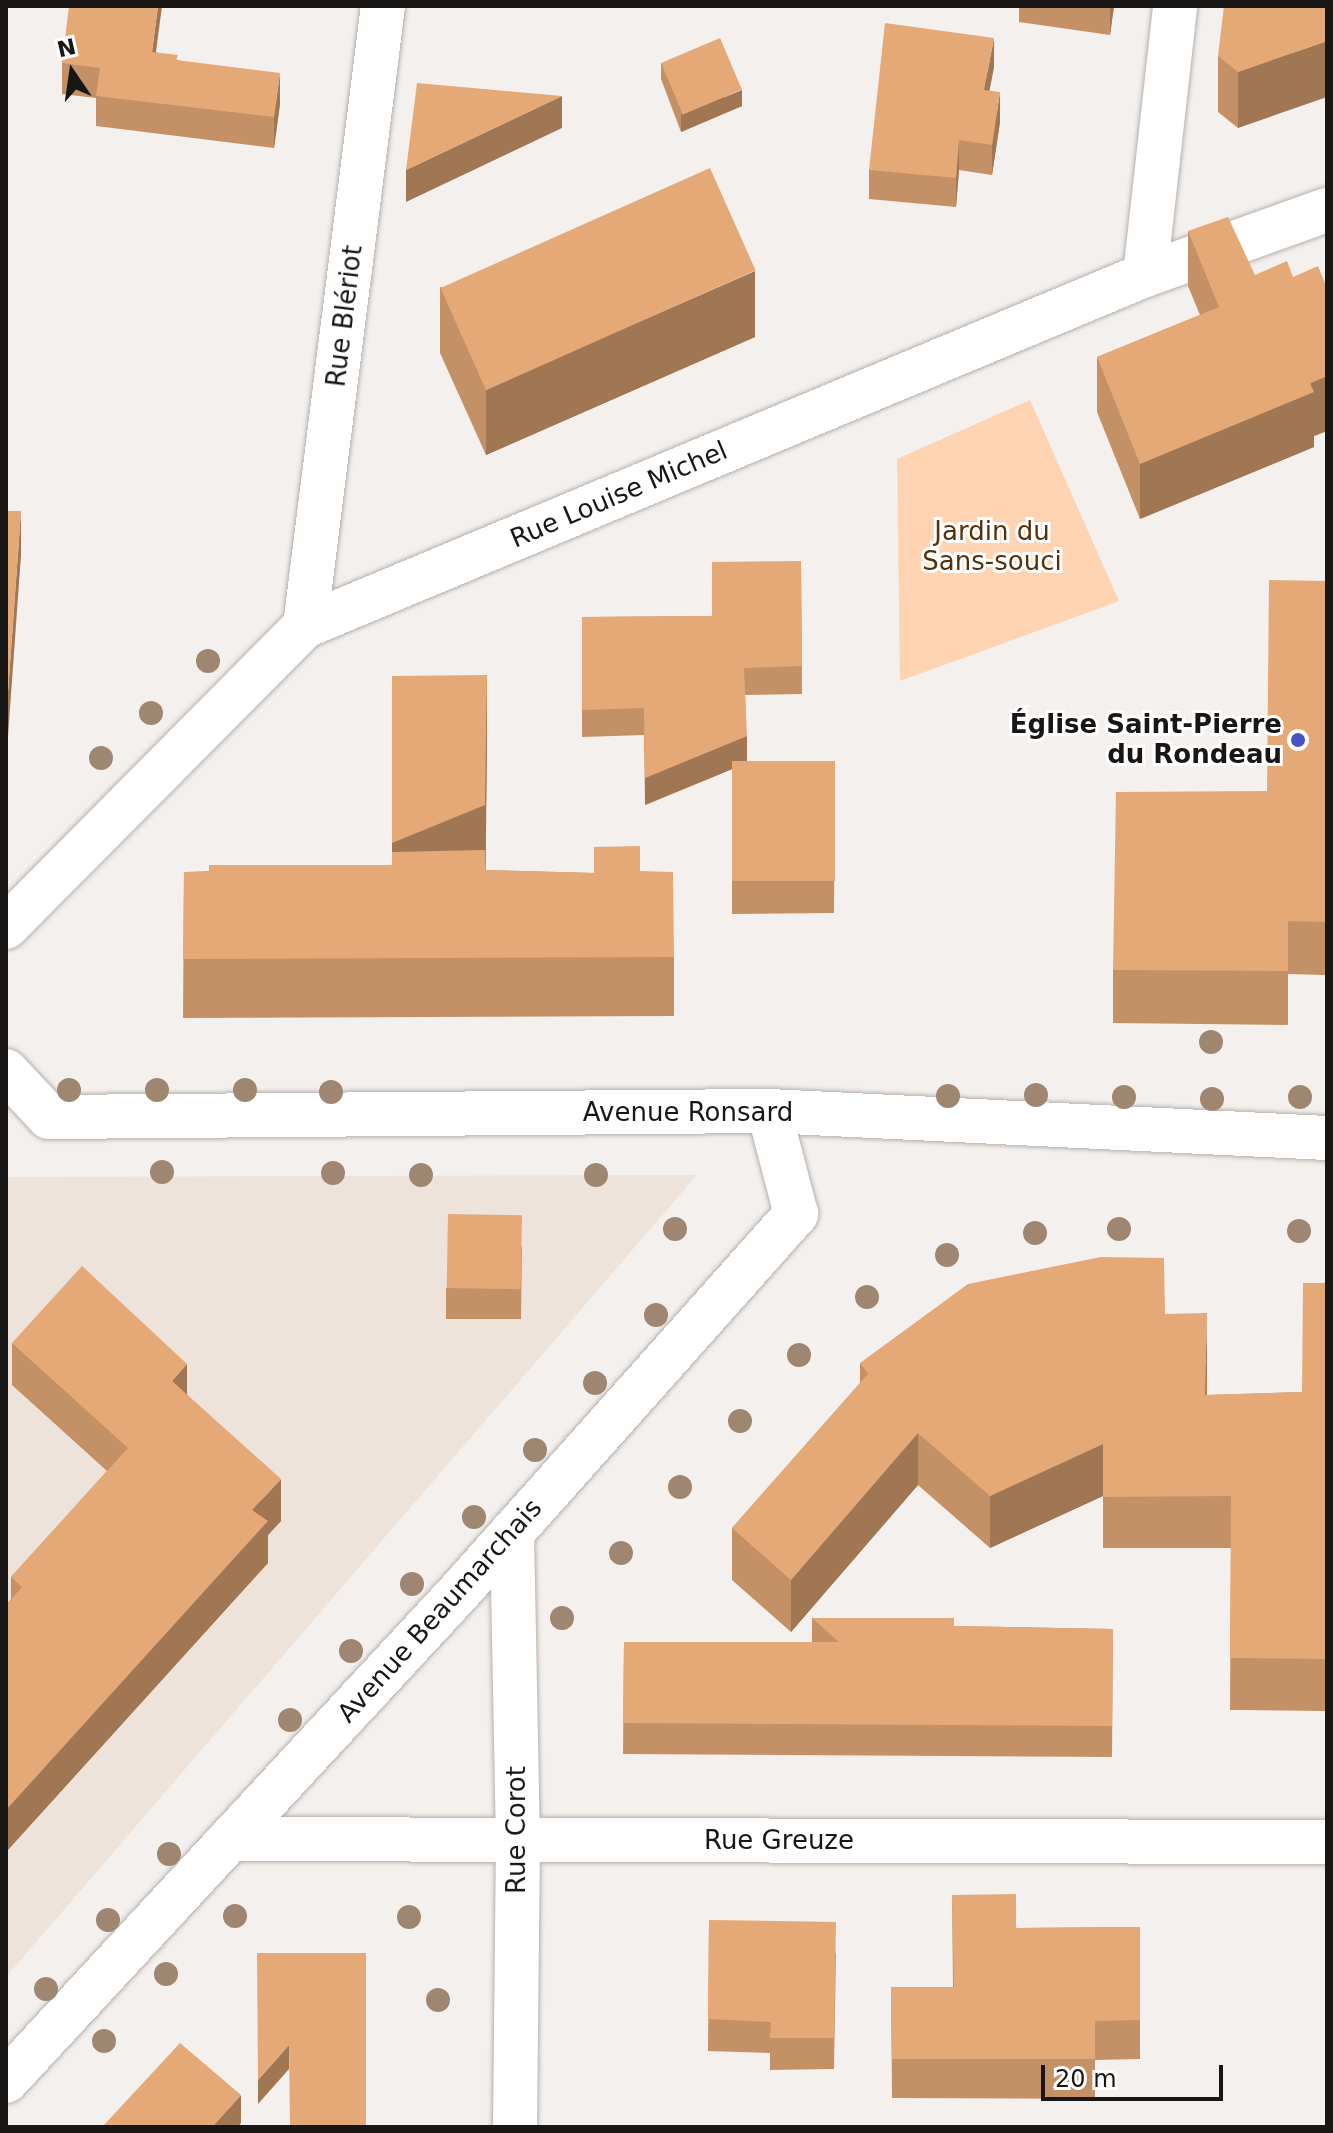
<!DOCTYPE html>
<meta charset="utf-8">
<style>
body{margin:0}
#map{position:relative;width:1333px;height:2133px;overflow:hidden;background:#f4f0ed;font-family:"DejaVu Sans",sans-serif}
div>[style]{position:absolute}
.built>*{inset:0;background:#eee3db}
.green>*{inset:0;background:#fed3b1}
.roads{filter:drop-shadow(0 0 2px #b5b1ae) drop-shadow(0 0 2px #b5b1ae)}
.minor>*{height:44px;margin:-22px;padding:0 22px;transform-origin:22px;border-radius:22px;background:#fff}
.trees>*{width:24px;height:24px;margin:-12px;border-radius:50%;background:#9e8670}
.wall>*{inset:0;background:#c49166}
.shaded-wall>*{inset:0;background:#a07653}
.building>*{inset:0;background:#e4a977;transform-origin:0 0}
.dots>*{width:22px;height:22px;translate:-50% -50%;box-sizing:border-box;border:4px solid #fff;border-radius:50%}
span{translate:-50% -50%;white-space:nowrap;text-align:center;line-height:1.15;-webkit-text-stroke:6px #fff;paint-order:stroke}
.street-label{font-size:26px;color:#191716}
.park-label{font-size:26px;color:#573009}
.poi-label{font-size:26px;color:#191716;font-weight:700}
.right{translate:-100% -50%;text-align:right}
.frame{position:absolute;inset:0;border:8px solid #191716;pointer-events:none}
.north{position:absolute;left:32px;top:32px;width:80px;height:80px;-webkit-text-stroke:6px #fff;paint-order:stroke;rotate:347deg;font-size:22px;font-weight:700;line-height:32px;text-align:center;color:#191716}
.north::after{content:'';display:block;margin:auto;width:28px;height:36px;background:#191716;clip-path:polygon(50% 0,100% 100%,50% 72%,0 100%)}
.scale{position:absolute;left:1041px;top:2065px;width:182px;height:36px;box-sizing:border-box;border:4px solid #191716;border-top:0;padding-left:10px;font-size:24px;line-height:28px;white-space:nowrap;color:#191716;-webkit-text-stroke:6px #fff;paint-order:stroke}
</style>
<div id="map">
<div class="built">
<i style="clip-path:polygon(697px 1175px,6px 1977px,6px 1177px)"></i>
</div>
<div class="green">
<i style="clip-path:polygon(1030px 400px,1119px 601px,900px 681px,897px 459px)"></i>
</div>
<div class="roads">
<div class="minor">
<i style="left:1145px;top:275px;width:271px;rotate:-83.6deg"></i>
<i style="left:305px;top:626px;width:625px;rotate:-82.83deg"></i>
<i style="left:6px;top:927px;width:424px;rotate:-45.2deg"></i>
<i style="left:305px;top:626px;width:910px;rotate:-22.68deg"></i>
<i style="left:1145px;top:275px;width:193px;rotate:-19.7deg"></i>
<i style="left:6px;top:1071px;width:63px;rotate:46.9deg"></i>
<i style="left:49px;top:1117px;width:720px;rotate:-0.48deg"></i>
<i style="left:769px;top:1111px;width:559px;rotate:2.77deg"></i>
<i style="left:512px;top:1532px;width:308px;rotate:88.9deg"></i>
<i style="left:518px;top:1840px;width:287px;rotate:90.6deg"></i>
<i style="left:230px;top:1839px;width:1097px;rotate:0.16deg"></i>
<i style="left:6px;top:2081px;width:669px;rotate:-47.18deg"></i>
<i style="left:461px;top:1590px;width:504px;rotate:-48.3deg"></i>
<i style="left:796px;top:1214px;width:106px;rotate:-104.7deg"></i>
</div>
</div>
<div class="trees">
<i style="left:208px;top:661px"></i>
<i style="left:151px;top:713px"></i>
<i style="left:101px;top:758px"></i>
<i style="left:1211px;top:1042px"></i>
<i style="left:69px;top:1090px"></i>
<i style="left:157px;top:1090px"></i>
<i style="left:245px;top:1090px"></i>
<i style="left:331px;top:1092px"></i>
<i style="left:1036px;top:1095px"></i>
<i style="left:948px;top:1096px"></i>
<i style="left:1124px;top:1097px"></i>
<i style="left:1300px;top:1097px"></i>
<i style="left:1212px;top:1099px"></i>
<i style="left:162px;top:1172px"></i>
<i style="left:333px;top:1173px"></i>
<i style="left:421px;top:1175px"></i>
<i style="left:596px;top:1175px"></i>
<i style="left:675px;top:1229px"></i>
<i style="left:1119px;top:1229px"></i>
<i style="left:1299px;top:1231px"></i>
<i style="left:1035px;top:1233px"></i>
<i style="left:947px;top:1255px"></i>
<i style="left:867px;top:1297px"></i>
<i style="left:656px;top:1315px"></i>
<i style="left:799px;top:1355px"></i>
<i style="left:595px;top:1383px"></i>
<i style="left:740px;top:1421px"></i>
<i style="left:535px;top:1450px"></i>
<i style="left:680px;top:1487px"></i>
<i style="left:474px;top:1517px"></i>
<i style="left:621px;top:1553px"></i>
<i style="left:412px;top:1584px"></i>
<i style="left:562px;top:1618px"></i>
<i style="left:351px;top:1651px"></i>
<i style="left:290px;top:1720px"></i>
<i style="left:169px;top:1854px"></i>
<i style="left:235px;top:1916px"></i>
<i style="left:409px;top:1917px"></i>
<i style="left:108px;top:1920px"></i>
<i style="left:166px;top:1974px"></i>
<i style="left:46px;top:1989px"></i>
<i style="left:438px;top:2000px"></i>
<i style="left:104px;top:2041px"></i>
</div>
<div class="wall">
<i style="clip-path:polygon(1019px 6px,1114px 6px,1110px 35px,1019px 22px)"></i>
<i style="clip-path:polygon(1327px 6px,1238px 128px,1218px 112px,1218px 56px)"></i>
<i style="clip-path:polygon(156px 52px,178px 60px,280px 104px,274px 148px,96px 126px,96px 98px,62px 94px,62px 63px)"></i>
<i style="clip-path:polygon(661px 63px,742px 106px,681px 132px,661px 79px)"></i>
<i style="clip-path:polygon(994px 67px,989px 91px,1000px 122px,992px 175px,959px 170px,956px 207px,869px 199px,869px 170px)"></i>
<i style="clip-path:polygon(1188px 231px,1255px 275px,1293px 277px,1327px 288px,1327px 431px,1314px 436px,1314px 447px,1140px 519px,1097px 412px,1097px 357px,1200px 315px,1188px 286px)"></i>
<i style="clip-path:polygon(440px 287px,755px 337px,486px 455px,440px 353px)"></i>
<i style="clip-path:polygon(801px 561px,802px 694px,745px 695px,747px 763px,835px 761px,834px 913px,732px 914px,732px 769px,645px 805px,644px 735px,582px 737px,582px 617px,712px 616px)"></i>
<i style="clip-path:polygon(1327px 581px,1327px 975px,1288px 974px,1288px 1025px,1113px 1023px,1113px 970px,1267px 791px)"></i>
<i style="clip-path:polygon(392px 676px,487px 741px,485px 870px,594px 873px,640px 871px,674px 957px,674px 1016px,183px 1018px,184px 872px,392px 865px)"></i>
<i style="clip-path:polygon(522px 1246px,521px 1319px,446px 1319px,446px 1288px)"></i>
<i style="clip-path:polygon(1327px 1283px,1327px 1711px,1230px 1710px,1231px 1548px,1103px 1548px,1103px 1496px,990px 1548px,918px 1485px,791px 1632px,732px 1580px,732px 1528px,860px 1383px,860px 1363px,1165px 1314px,1207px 1365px,1207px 1395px,1302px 1392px)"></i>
<i style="clip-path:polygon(12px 1343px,187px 1394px,281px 1521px,268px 1535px,268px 1563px,6px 1852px,6px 1605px,11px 1599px,11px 1577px,107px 1471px,12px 1385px)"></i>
<i style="clip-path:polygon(812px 1618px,954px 1626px,1113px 1629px,1112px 1757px,623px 1754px,624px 1642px,812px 1642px)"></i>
<i style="clip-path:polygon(952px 1895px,1016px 1928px,1140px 1927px,1140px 2059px,1095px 2060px,1095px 2099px,892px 2098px,891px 1987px,953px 1987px)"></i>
<i style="clip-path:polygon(709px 1920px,836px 1953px,834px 2069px,770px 2070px,770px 2053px,708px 2051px)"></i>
</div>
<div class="shaded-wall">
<i style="clip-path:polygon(158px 6px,162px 6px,152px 82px,152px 52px)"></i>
<i style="clip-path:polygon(1110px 6px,1114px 6px,1110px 35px)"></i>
<i style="clip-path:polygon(994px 38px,994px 67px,984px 119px,984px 90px)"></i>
<i style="clip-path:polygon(1327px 41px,1327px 97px,1238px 128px,1238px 72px)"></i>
<i style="clip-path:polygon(280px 73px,280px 104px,274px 148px,274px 117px)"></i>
<i style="clip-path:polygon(742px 90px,742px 106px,681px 132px,681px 115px)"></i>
<i style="clip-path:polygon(1000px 92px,1000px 122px,992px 175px,992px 145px)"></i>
<i style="clip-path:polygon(562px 96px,562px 128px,406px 202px,406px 170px)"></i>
<i style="clip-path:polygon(959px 140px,959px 170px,956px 207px,956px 178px)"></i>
<i style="clip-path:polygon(755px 271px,755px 337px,486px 455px,486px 389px)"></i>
<i style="clip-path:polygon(1327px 376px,1327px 431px,1314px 436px,1314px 447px,1140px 519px,1140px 464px)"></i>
<i style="clip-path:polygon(21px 511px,21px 555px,6px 764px,6px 720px)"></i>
<i style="clip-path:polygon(487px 675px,487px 741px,485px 929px,392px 909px,392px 843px)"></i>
<i style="clip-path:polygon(747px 736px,747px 763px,645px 805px,645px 778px)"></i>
<i style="clip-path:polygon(1207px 1313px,1207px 1365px,1205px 1447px,1205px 1395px)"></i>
<i style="clip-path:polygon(187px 1364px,187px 1406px,172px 1381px)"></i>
<i style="clip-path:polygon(918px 1433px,918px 1485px,791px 1632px,791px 1580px)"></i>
<i style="clip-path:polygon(1103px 1444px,1103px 1496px,990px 1548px,990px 1496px)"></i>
<i style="clip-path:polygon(281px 1479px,281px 1521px,268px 1535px,268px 1563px,6px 1852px,6px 1810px,252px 1510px)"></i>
<i style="clip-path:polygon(289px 2045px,289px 2069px,258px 2104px,258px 2080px)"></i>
<i style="clip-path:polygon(241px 2095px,241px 2123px,238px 2127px,212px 2127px)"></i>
</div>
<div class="building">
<i style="clip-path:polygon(69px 6px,158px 6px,152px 52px,178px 55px,176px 60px,280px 73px,274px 117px,96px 96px,100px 68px,62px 63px)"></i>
<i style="clip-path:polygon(1224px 6px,1327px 6px,1327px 41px,1238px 72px,1218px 56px)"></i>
<i style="clip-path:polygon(885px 23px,994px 38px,984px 90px,1000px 92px,992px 145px,959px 140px,956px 178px,869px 170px)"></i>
<i style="left:720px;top:38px;width:56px;height:64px;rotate:67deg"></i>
<i style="clip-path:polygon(417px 83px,562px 96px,406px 170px)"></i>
<i style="left:710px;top:168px;width:112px;height:295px;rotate:66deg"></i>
<i style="clip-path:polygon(1228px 217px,1255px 275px,1287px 261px,1293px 277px,1318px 266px,1327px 288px,1327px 376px,1310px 383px,1314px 392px,1140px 464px,1097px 357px,1219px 307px,1188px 231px)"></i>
<i style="clip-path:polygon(6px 511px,21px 511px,6px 720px)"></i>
<i style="clip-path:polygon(801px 561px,802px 666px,744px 668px,747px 736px,645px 778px,644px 708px,582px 710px,582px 617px,712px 616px,712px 562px)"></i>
<i style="clip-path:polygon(1269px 580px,1327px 581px,1327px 922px,1288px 921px,1288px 971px,1113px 970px,1116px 792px,1267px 791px)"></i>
<i style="clip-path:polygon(487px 675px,485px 805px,392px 843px,392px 676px)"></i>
<i style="left:835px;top:761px;width:120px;height:103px;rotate:90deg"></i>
<i style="clip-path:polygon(640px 846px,640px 871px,673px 872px,674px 957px,183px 959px,184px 872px,209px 872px,209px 865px,392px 865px,392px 852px,485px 850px,485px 870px,594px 873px,594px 847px)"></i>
<i style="left:448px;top:1214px;width:74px;height:74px;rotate:1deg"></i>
<i style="clip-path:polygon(1101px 1257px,1164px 1258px,1165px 1314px,1207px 1313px,1205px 1395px,1302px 1392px,1303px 1283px,1327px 1283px,1327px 1659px,1230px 1658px,1231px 1496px,1103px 1497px,1103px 1444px,990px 1496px,918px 1433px,791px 1580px,732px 1528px,868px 1374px,860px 1363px,968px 1284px)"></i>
<i style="clip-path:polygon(82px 1266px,187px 1364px,172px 1381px,281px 1479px,252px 1510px,268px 1521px,6px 1810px,6px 1605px,22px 1587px,11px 1577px,128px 1448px,12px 1343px)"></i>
<i style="clip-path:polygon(812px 1618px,954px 1618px,954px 1626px,1113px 1629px,1112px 1726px,623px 1723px,624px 1642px,839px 1642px)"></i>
<i style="clip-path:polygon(1016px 1894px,1016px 1928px,1140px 1927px,1140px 2020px,1095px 2021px,1095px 2059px,892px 2059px,891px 1987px,954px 1987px,952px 1895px)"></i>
<i style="clip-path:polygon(709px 1920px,836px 1922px,834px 2038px,770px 2038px,771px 2022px,708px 2019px)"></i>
<i style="clip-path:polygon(257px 1953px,366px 1953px,366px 2127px,290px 2127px,289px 2045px,258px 2080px)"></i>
<i style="clip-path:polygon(180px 2043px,241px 2095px,212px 2127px,106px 2127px,104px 2125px)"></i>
</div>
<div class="dots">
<i style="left:1298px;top:740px;background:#4c4ec4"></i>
</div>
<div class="street-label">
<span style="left:345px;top:316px;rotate:-83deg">Rue Blériot</span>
<span style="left:619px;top:495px;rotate:-23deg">Rue Louise Michel</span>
<span style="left:688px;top:1113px">Avenue Ronsard</span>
<span style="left:440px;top:1611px;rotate:-48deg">Avenue Beaumarchais</span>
<span style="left:517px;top:1830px;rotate:-90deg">Rue Corot</span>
<span style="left:779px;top:1841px">Rue Greuze</span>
</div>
<div class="park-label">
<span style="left:992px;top:547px">Jardin du<br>Sans-souci</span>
</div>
<div class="poi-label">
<span class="right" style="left:1282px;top:740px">Église Saint-Pierre<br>du Rondeau</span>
</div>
<div class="frame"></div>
<div class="north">N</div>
<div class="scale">20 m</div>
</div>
